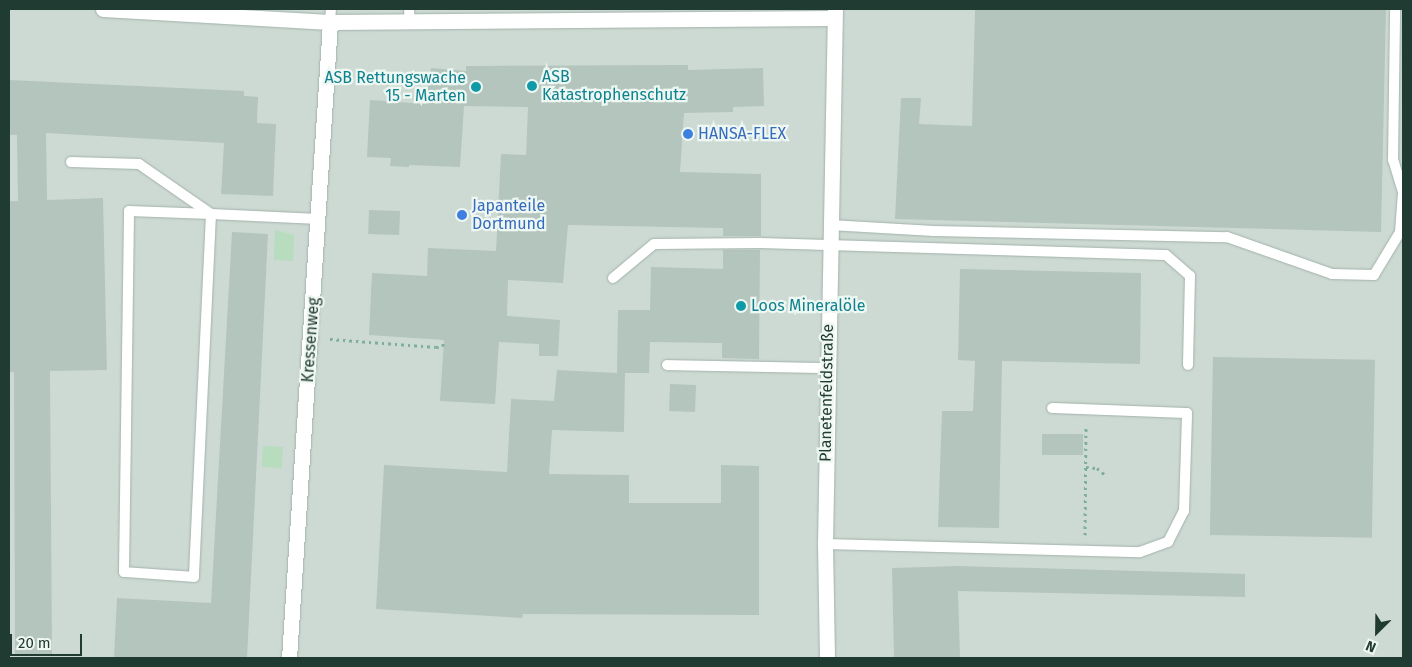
<!DOCTYPE html>
<meta charset="utf-8">
<style>
body{margin:0}
#map{position:relative;width:1412px;height:667px;overflow:hidden;background:#dfeae4;font-family:"Fira Sans",sans-serif}
div>[style]{position:absolute}
.built>*{inset:0;background:#cddad3;transform-origin:0 0}
.green>*{inset:0;background:#b7dcbe;transform-origin:0 0}
.building>*{inset:0;background:#b4c5bd;transform-origin:0 0}
.path>*{height:3px;margin-top:-1.5px;transform-origin:0;background:repeating-linear-gradient(90deg,#7eaf9c 0 2.5px,transparent 0 6.5px)}
.roads{filter:drop-shadow(0 0 1px #a2b2ab) drop-shadow(0 0 1px #a2b2ab)}
.service>*{height:10px;margin:-5px;padding:0 5px;transform-origin:5px;border-radius:5px;background:#fff}
.minor>*{height:15px;margin:-7.5px;padding:0 7.5px;transform-origin:7.5px;border-radius:7.5px;background:#fff}
.tertiary>*{height:15px;margin:-7.5px;padding:0 7.5px;transform-origin:7.5px;border-radius:7.5px;background:#fff}
.dots>*{width:14px;height:14px;translate:-50% -50%;box-sizing:border-box;border:2px solid #eff7f2;border-radius:50%}
span{translate:-50% -50%;white-space:nowrap;text-align:center;line-height:1.15;-webkit-text-stroke:4.5px #eff7f2;paint-order:stroke}
.culture-label{font-size:16px;color:#0d838f}
.left{translate:0 -50%;text-align:left}
.right{translate:-100% -50%;text-align:right}
.shop-label{font-size:16px;color:#366cbe}
.street-label{font-size:16px;color:#203b31}
.frame{position:absolute;inset:0;border:10px solid #203b31;pointer-events:none}
.north{position:absolute;left:1352px;top:607px;width:50px;height:50px;-webkit-text-stroke:4px #eff7f2;paint-order:stroke;rotate:203deg;font-size:14px;font-weight:700;line-height:20px;text-align:center;color:#203b31}
.north::after{content:'';display:block;margin:auto;width:18px;height:22px;background:#203b31;clip-path:polygon(50% 0,100% 100%,50% 72%,0 100%)}
.scale{position:absolute;left:10px;top:634px;width:72px;height:22px;box-sizing:border-box;border:2px solid #203b31;border-top:0;padding-left:6px;font-size:15px;line-height:18px;white-space:nowrap;color:#203b31;-webkit-text-stroke:4px #eff7f2;paint-order:stroke}
</style>
<div id="map">
<div class="built">
<i style="left:9px;top:9px;width:1394px;height:649px"></i>
</div>
<div class="green">
<i style="clip-path:polygon(275px 230px,294px 235px,293px 261px,274px 260px)"></i>
<i style="left:263px;top:446px;width:20px;height:21px;rotate:3deg"></i>
</div>
<div class="building">
<i style="clip-path:polygon(975px 9px,1386px 9px,1381px 232px,895px 219px,901px 98px,921px 98px,919px 124px,972px 126px)"></i>
<i style="clip-path:polygon(688px 65px,688px 70px,763px 68px,764px 106px,733px 107px,733px 112px,684px 113px,680px 172px,761px 174px,761px 236px,723px 236px,723px 228px,568px 225px,563px 283px,508px 280px,507px 316px,560px 320px,558px 356px,539px 356px,539px 344px,499px 342px,495px 404px,440px 401px,444px 340px,369px 335px,372px 273px,427px 276px,428px 248px,496px 251px,501px 154px,526px 155px,528px 107px,464px 106px,460px 167px,409px 165px,409px 167px,390px 166px,391px 158px,367px 157px,370px 100px,426px 104px,431px 68px,466px 71px,466px 66px)"></i>
<i style="clip-path:polygon(9px 80px,244px 91px,244px 96px,258px 97px,257px 123px,276px 124px,273px 196px,221px 194px,224px 143px,46px 133px,47px 200px,103px 198px,107px 370px,50px 371px,52px 656px,15px 656px,14px 372px,9px 372px,9px 201px,18px 201px,17px 135px,9px 135px)"></i>
<i style="left:369px;top:210px;width:31px;height:24px;rotate:2deg"></i>
<i style="clip-path:polygon(232px 232px,268px 234px,247px 658px,114px 658px,117px 598px,211px 603px)"></i>
<i style="clip-path:polygon(723px 250px,760px 250px,759px 359px,722px 358px,722px 343px,650px 342px,649px 373px,618px 373px,625px 373px,624px 432px,552px 430px,549px 474px,629px 475px,629px 503px,721px 503px,721px 465px,759px 466px,759px 615px,523px 614px,522px 618px,376px 609px,384px 465px,507px 472px,511px 399px,554px 401px,557px 370px,617px 373px,618px 310px,650px 310px,651px 267px,723px 269px)"></i>
<i style="clip-path:polygon(960px 269px,1141px 273px,1140px 364px,1002px 361px,999px 528px,938px 527px,942px 411px,973px 411px,975px 361px,958px 360px)"></i>
<i style="left:1213px;top:357px;width:162px;height:178px;rotate:1deg"></i>
<i style="left:670px;top:384px;width:26px;height:27px;rotate:2deg"></i>
<i style="left:1042px;top:434px;width:41px;height:21px"></i>
<i style="clip-path:polygon(958px 566px,1245px 574px,1245px 597px,958px 591px,960px 657px,894px 658px,892px 568px)"></i>
</div>
<div class="path">
<i style="left:330px;top:339px;width:106px;rotate:4.3deg"></i>
<i style="left:436px;top:347px;width:7px;rotate:-8deg"></i>
<i style="left:443px;top:346px;width:6px;rotate:-90deg"></i>
<i style="left:1086px;top:467px;width:11px;rotate:5deg"></i>
<i style="left:1097px;top:468px;width:11px;rotate:41deg"></i>
<i style="left:1085px;top:535px;width:109px;rotate:-89.5deg"></i>
</div>
<div class="roads">
<div class="service">
<i style="left:409px;top:9px;width:13px;rotate:86deg"></i>
<i style="left:330px;top:22px;width:13px;rotate:-86deg"></i>
<i style="left:71px;top:162px;width:68px;rotate:1.7deg"></i>
<i style="left:139px;top:164px;width:88px;rotate:34.8deg"></i>
<i style="left:211px;top:214px;width:363px;rotate:92.7deg"></i>
<i style="left:194px;top:577px;width:70px;rotate:-175.9deg"></i>
<i style="left:124px;top:572px;width:361px;rotate:-89.2deg"></i>
<i style="left:129px;top:211px;width:82px;rotate:2.1deg"></i>
<i style="left:211px;top:214px;width:108px;rotate:2.7deg"></i>
<i style="left:830px;top:225px;width:104px;rotate:3.3deg"></i>
<i style="left:934px;top:231px;width:293px;rotate:1.2deg"></i>
<i style="left:1227px;top:237px;width:111px;rotate:19.4deg"></i>
<i style="left:1332px;top:274px;width:42px;rotate:1.4deg"></i>
<i style="left:1374px;top:275px;width:50px;rotate:-58.8deg"></i>
<i style="left:1400px;top:232px;width:40px;rotate:-85.7deg"></i>
<i style="left:1403px;top:192px;width:34px;rotate:-107deg"></i>
<i style="left:1393px;top:160px;width:151px;rotate:-89.2deg"></i>
<i style="left:613px;top:278px;width:53px;rotate:-39.7deg"></i>
<i style="left:654px;top:244px;width:106px;rotate:-0.5deg"></i>
<i style="left:760px;top:243px;width:406px;rotate:1.7deg"></i>
<i style="left:1166px;top:255px;width:32px;rotate:41deg"></i>
<i style="left:1190px;top:276px;width:89px;rotate:91.3deg"></i>
<i style="left:667px;top:365px;width:161px;rotate:1.1deg"></i>
<i style="left:825px;top:544px;width:315px;rotate:1.5deg"></i>
<i style="left:1140px;top:552px;width:30px;rotate:-20deg"></i>
<i style="left:1168px;top:542px;width:35px;rotate:-63deg"></i>
<i style="left:1184px;top:511px;width:98px;rotate:-88.2deg"></i>
<i style="left:1187px;top:413px;width:135px;rotate:-177.9deg"></i>
</div>
<div class="minor">
<i style="left:103px;top:9px;width:227px;rotate:3.3deg"></i>
<i style="left:330px;top:22px;width:504px;rotate:-0.45deg"></i>
<i style="left:289px;top:658px;width:637px;rotate:-86.31deg"></i>
</div>
<div class="tertiary">
<i style="left:827px;top:658px;width:114px;rotate:-91deg"></i>
<i style="left:825px;top:544px;width:535px;rotate:-88.93deg"></i>
</div>
</div>
<div class="dots">
<i style="left:532px;top:86px;background:#0f9aa8"></i>
<i style="left:476px;top:87px;background:#0f9aa8"></i>
<i style="left:688px;top:134px;background:#3f7fe0"></i>
<i style="left:462px;top:215px;background:#3f7fe0"></i>
<i style="left:741px;top:306px;background:#0f9aa8"></i>
</div>
<div class="culture-label">
<span class="left" style="left:542px;top:86px">ASB<br>Katastrophenschutz</span>
<span class="right" style="left:466px;top:87px">ASB Rettungswache<br>15 - Marten</span>
<span class="left" style="left:751px;top:306px">Loos Mineralöle</span>
</div>
<div class="shop-label">
<span class="left" style="left:698px;top:134px">HANSA-FLEX</span>
<span class="left" style="left:472px;top:215px">Japanteile<br>Dortmund</span>
</div>
<div class="street-label">
<span style="left:311px;top:340px;rotate:-86deg">Kressenweg</span>
<span style="left:827px;top:393px;rotate:-89deg">Planetenfeldstraße</span>
</div>
<div class="frame"></div>
<div class="north">N</div>
<div class="scale">20 m</div>
</div>
